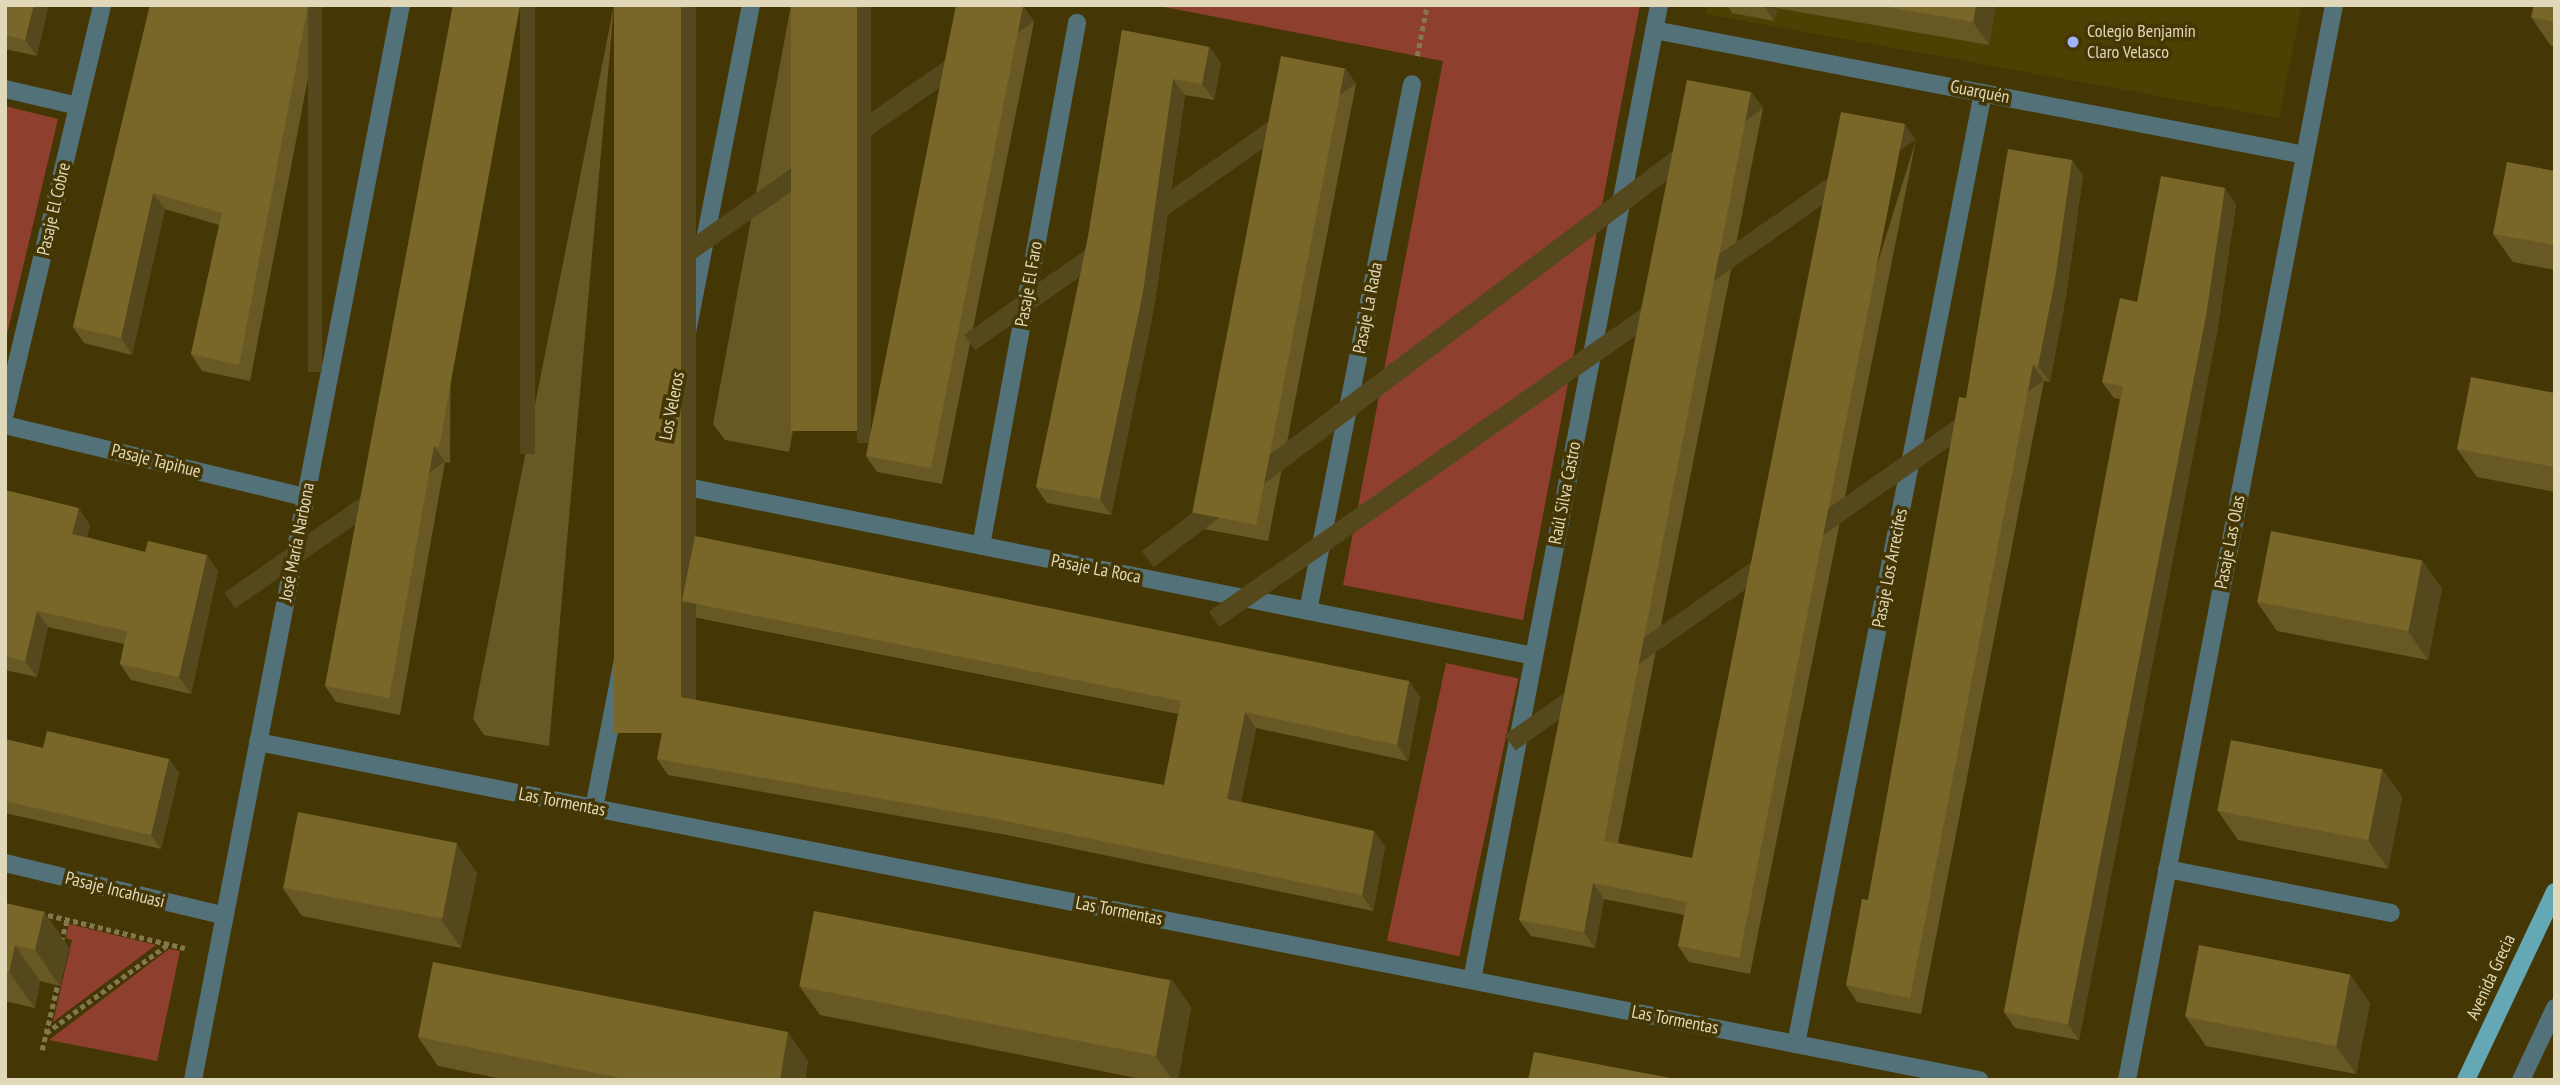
<!DOCTYPE html>
<meta charset="utf-8">
<style>
body{margin:0}
#map{position:relative;width:2560px;height:1085px;overflow:hidden;background:#453705;font-family:"PT Sans Narrow",sans-serif}
div>[style]{position:absolute}
.built>*{inset:0;background:#4e3f02}
.green>*{inset:0;background:#8f3f2e;transform-origin:0 0}
.path>*{height:4.5px;margin-top:-2.25px;transform-origin:0;background:repeating-linear-gradient(90deg,#83774c 0 5px,transparent 0 8.5px)}
.minor>*{height:18px;margin:-9px;padding:0 9px;transform-origin:9px;border-radius:9px;background:#527178}
.major>*{height:18px;margin:-9px;padding:0 9px;transform-origin:9px;border-radius:9px;background:#64a7b5}
.wall>*{inset:0;background:#685924}
.shaded-wall>*{inset:0;background:#55481d;transform-origin:0 0}
.building>*{inset:0;background:#79672a;transform-origin:0 0}
.dots>*{width:19px;height:19px;translate:-50% -50%;box-sizing:border-box;border:4px solid #453705;border-radius:50%}
span{translate:-50% -50%;white-space:nowrap;text-align:center;line-height:1.15;-webkit-text-stroke:7px #453705;paint-order:stroke}
.poi-label{font-size:18px;color:#e1d8b9}
.left{translate:0 -50%;text-align:left}
.street-label{font-size:18px;color:#e1d8b9}
.frame{position:absolute;inset:0;border:7px solid #e1d8b9;pointer-events:none}
</style>
<div id="map">
<div class="built">
<i style="clip-path:polygon(1708px 5px,2302px 5px,2279px 118px,1706px 14px)"></i>
</div>
<div class="green">
<i style="clip-path:polygon(1154px 5px,1640px 5px,1523px 620px,1343px 585px,1443px 61px)"></i>
<i style="clip-path:polygon(5px 106px,58px 119px,5px 343px)"></i>
<i style="left:1446px;top:663px;width:74px;height:284px;rotate:12deg"></i>
<i style="clip-path:polygon(69px 924px,156px 945px,53px 1022px,72px 940px,66px 938px)"></i>
<i style="clip-path:polygon(169px 949px,180px 951px,157px 1061px,49px 1040px)"></i>
</div>
<div class="path">
<i style="left:1417px;top:56px;width:52px;rotate:-78.9deg"></i>
<i style="left:40px;top:913px;width:149px;rotate:13.6deg"></i>
<i style="left:61px;top:942px;width:24px;rotate:-75deg"></i>
<i style="left:46px;top:1033px;width:150px;rotate:-36deg"></i>
<i style="left:42px;top:1050px;width:69px;rotate:-76.6deg"></i>
</div>
<div class="minor">
<i style="left:1654px;top:30px;width:663px;rotate:10.87deg"></i>
<i style="left:5px;top:89px;width:75px;rotate:13.1deg"></i>
<i style="left:5px;top:413px;width:419px;rotate:-76.6deg"></i>
<i style="left:5px;top:425px;width:309px;rotate:13.5deg"></i>
<i style="left:657px;top:481px;width:894px;rotate:11.28deg"></i>
<i style="left:981px;top:546px;width:532px;rotate:-79.6deg"></i>
<i style="left:1308px;top:611px;width:537px;rotate:-78.84deg"></i>
<i style="left:258px;top:742px;width:1754px;rotate:11.11deg"></i>
<i style="left:594px;top:808px;width:818px;rotate:-78.94deg"></i>
<i style="left:5px;top:863px;width:226px;rotate:13.5deg"></i>
<i style="left:2167px;top:869px;width:228px;rotate:11.1deg"></i>
<i style="left:1472px;top:980px;width:993px;rotate:-79.14deg"></i>
<i style="left:1796px;top:1044px;width:969px;rotate:-78.88deg"></i>
<i style="left:193px;top:1080px;width:1095px;rotate:-79.05deg"></i>
<i style="left:2127px;top:1080px;width:1095px;rotate:-79.1deg"></i>
<i style="left:2521px;top:1080px;width:80px;rotate:-64.7deg"></i>
</div>
<div class="major">
<i style="left:2466px;top:1080px;width:208px;rotate:-64.7deg"></i>
</div>
<div class="wall">
<i style="clip-path:polygon(5px 5px,37px 56px,5px 49px)"></i>
<i style="clip-path:polygon(150px 5px,322px 5px,250px 381px,202px 371px,191px 354px,219px 225px,165px 209px,132px 355px,84px 343px,73px 327px)"></i>
<i style="clip-path:polygon(453px 5px,450px 463px,445px 462px,400px 715px,336px 702px,325px 686px)"></i>
<i style="clip-path:polygon(614px 5px,549px 746px,484px 735px,473px 719px)"></i>
<i style="clip-path:polygon(791px 5px,871px 5px,789px 452px,725px 440px,713px 424px)"></i>
<i style="clip-path:polygon(1727px 5px,1996px 5px,1989px 45px,1777px 8px,1774px 21px,1732px 13px)"></i>
<i style="clip-path:polygon(2555px 5px,2555px 46px,2551px 46px,2531px 17px)"></i>
<i style="clip-path:polygon(1023px 6px,1034px 22px,942px 484px,877px 472px,866px 456px)"></i>
<i style="clip-path:polygon(1122px 30px,1209px 47px,1221px 63px,1214px 100px,1185px 95px,1154px 308px,1111px 515px,1047px 503px,1036px 487px,1088px 237px)"></i>
<i style="clip-path:polygon(1345px 68px,1356px 84px,1268px 541px,1204px 529px,1193px 513px)"></i>
<i style="clip-path:polygon(1751px 92px,1763px 108px,1618px 843px,1692px 858px,1916px 140px,1750px 974px,1689px 962px,1678px 946px,1684px 915px,1604px 899px,1595px 948px,1531px 936px,1519px 920px)"></i>
<i style="clip-path:polygon(2072px 160px,2083px 176px,2066px 296px,2050px 382px,2044px 381px,1921px 1014px,1857px 1002px,1846px 985px,1868px 900px,1966px 398px)"></i>
<i style="clip-path:polygon(2555px 171px,2555px 270px,2513px 262px,2493px 234px)"></i>
<i style="clip-path:polygon(2236px 204px,2217px 332px,2079px 1040px,2015px 1028px,2004px 1012px,2120px 399px,2114px 398px,2102px 382px,2137px 302px)"></i>
<i style="clip-path:polygon(2555px 393px,2555px 492px,2477px 477px,2457px 449px)"></i>
<i style="clip-path:polygon(5px 490px,90px 525px,87px 537px,218px 571px,191px 694px,131px 680px,120px 664px,124px 644px,48px 627px,37px 677px,5px 670px)"></i>
<i style="clip-path:polygon(2442px 588px,2428px 660px,2277px 631px,2257px 602px)"></i>
<i style="clip-path:polygon(682px 601px,1409px 681px,1420px 697px,1408px 761px,1256px 728px,1241px 802px,1374px 831px,1385px 847px,1373px 911px,1007px 835px,668px 775px,657px 759px,1164px 785px,1178px 714px,693px 617px)"></i>
<i style="clip-path:polygon(5px 739px,43px 748px,169px 759px,179px 773px,161px 849px,5px 813px)"></i>
<i style="clip-path:polygon(2382px 769px,2402px 797px,2388px 869px,2238px 840px,2218px 811px)"></i>
<i style="clip-path:polygon(477px 873px,461px 948px,302px 916px,282px 887px)"></i>
<i style="clip-path:polygon(5px 903px,44px 912px,69px 948px,60px 986px,40px 981px,35px 1008px,5px 1001px)"></i>
<i style="clip-path:polygon(800px 987px,1191px 1007px,1178px 1080px,1146px 1080px,820px 1015px)"></i>
<i style="clip-path:polygon(2370px 1003px,2356px 1074px,2206px 1046px,2186px 1017px)"></i>
<i style="clip-path:polygon(418px 1037px,808px 1061px,805px 1080px,507px 1080px,438px 1066px)"></i>
</div>
<div class="shaded-wall">
<i style="clip-path:polygon(34px 5px,49px 5px,37px 56px,25px 40px)"></i>
<i style="left:308px;top:5px;width:14px;height:367px"></i>
<i style="left:520px;top:5px;width:15px;height:449px"></i>
<i style="left:681px;top:5px;width:15px;height:739px"></i>
<i style="left:857px;top:5px;width:14px;height:438px"></i>
<i style="clip-path:polygon(1763px 5px,1775px 5px,1777px 8px,1774px 21px)"></i>
<i style="clip-path:polygon(1976px 5px,1996px 5px,1989px 45px,1973px 22px)"></i>
<i style="left:1023px;top:6px;width:19px;height:471px;rotate:55deg"></i>
<i style="clip-path:polygon(1209px 47px,1221px 63px,1214px 100px,1202px 84px)"></i>
<i style="left:1345px;top:68px;width:19px;height:465px;rotate:55deg"></i>
<i style="clip-path:polygon(1173px 79px,1185px 95px,1154px 308px,1111px 515px,1100px 499px)"></i>
<i style="left:1751px;top:92px;width:20px;height:763px;rotate:53deg"></i>
<i style="left:1905px;top:124px;width:19px;height:850px;rotate:55deg"></i>
<i style="clip-path:polygon(2072px 160px,2083px 176px,2066px 296px,2050px 382px,2038px 366px)"></i>
<i style="clip-path:polygon(2225px 188px,2236px 204px,2217px 332px,2079px 1040px,2068px 1024px)"></i>
<i style="clip-path:polygon(153px 193px,165px 209px,132px 355px,121px 338px)"></i>
<i style="left:2033px;top:365px;width:19px;height:645px;rotate:55deg"></i>
<i style="left:434px;top:446px;width:19px;height:256px;rotate:55deg"></i>
<i style="clip-path:polygon(79px 508px,90px 525px,84px 550px,72px 534px)"></i>
<i style="clip-path:polygon(207px 555px,218px 571px,191px 694px,179px 677px)"></i>
<i style="clip-path:polygon(2422px 560px,2442px 588px,2428px 660px,2408px 631px)"></i>
<i style="clip-path:polygon(37px 611px,48px 627px,37px 677px,25px 661px)"></i>
<i style="clip-path:polygon(1409px 681px,1420px 697px,1408px 761px,1397px 745px)"></i>
<i style="clip-path:polygon(1245px 712px,1256px 728px,1238px 816px,1227px 799px)"></i>
<i style="clip-path:polygon(169px 759px,179px 773px,161px 849px,151px 835px)"></i>
<i style="clip-path:polygon(2382px 769px,2402px 797px,2388px 869px,2368px 840px)"></i>
<i style="clip-path:polygon(1374px 831px,1385px 847px,1373px 911px,1362px 895px)"></i>
<i style="clip-path:polygon(457px 844px,477px 873px,461px 948px,441px 919px)"></i>
<i style="clip-path:polygon(1593px 883px,1604px 899px,1595px 948px,1584px 932px)"></i>
<i style="clip-path:polygon(44px 912px,69px 948px,60px 986px,35px 950px)"></i>
<i style="clip-path:polygon(15px 945px,40px 981px,35px 1008px,9px 972px)"></i>
<i style="clip-path:polygon(2350px 974px,2370px 1003px,2356px 1074px,2336px 1046px)"></i>
<i style="clip-path:polygon(1171px 978px,1191px 1007px,1178px 1080px,1172px 1080px,1156px 1057px)"></i>
<i style="clip-path:polygon(788px 1032px,808px 1061px,805px 1080px,780px 1080px)"></i>
</div>
<div class="building">
<i style="clip-path:polygon(5px 5px,34px 5px,25px 40px,5px 35px)"></i>
<i style="clip-path:polygon(150px 5px,308px 5px,239px 365px,191px 354px,222px 213px,153px 193px,121px 338px,73px 327px)"></i>
<i style="clip-path:polygon(453px 5px,520px 5px,439px 447px,434px 446px,389px 698px,325px 686px)"></i>
<i style="left:614px;top:5px;width:67px;height:728px"></i>
<i style="left:791px;top:5px;width:66px;height:426px"></i>
<i style="clip-path:polygon(956px 5px,1018px 5px,1023px 6px,931px 468px,866px 456px)"></i>
<i style="clip-path:polygon(1877px 5px,1976px 5px,1973px 22px)"></i>
<i style="clip-path:polygon(2534px 5px,2555px 5px,2555px 22px,2531px 17px)"></i>
<i style="clip-path:polygon(1122px 30px,1209px 47px,1202px 84px,1173px 79px,1143px 292px,1100px 499px,1036px 487px,1088px 237px)"></i>
<i style="left:1281px;top:56px;width:65px;height:465px;rotate:11deg"></i>
<i style="clip-path:polygon(1687px 80px,1751px 92px,1604px 841px,1692px 858px,1841px 112px,1905px 124px,1739px 958px,1678px 946px,1687px 902px,1593px 883px,1584px 932px,1519px 920px)"></i>
<i style="clip-path:polygon(2008px 149px,2072px 160px,2055px 280px,2038px 366px,2033px 365px,1910px 998px,1846px 985px,1862px 899px,1868px 900px,1959px 397px,1966px 398px)"></i>
<i style="clip-path:polygon(2507px 162px,2555px 171px,2555px 245px,2493px 234px)"></i>
<i style="clip-path:polygon(2161px 176px,2225px 188px,2206px 316px,2068px 1024px,2004px 1012px,2123px 386px,2102px 382px,2120px 298px,2137px 302px)"></i>
<i style="clip-path:polygon(2471px 377px,2555px 393px,2555px 467px,2457px 449px)"></i>
<i style="clip-path:polygon(5px 490px,79px 508px,72px 534px,145px 552px,148px 541px,207px 555px,179px 677px,120px 664px,127px 631px,37px 611px,25px 661px,5px 656px)"></i>
<i style="left:2271px;top:531px;width:154px;height:72px;rotate:11deg"></i>
<i style="clip-path:polygon(695px 536px,1409px 681px,1397px 745px,1245px 712px,1227px 799px,1374px 831px,1362px 895px,996px 819px,657px 759px,669px 695px,1164px 785px,1181px 701px,682px 601px)"></i>
<i style="clip-path:polygon(47px 731px,169px 759px,151px 835px,5px 801px,5px 739px,43px 748px)"></i>
<i style="left:2231px;top:740px;width:154px;height:72px;rotate:11deg"></i>
<i style="left:298px;top:812px;width:162px;height:77px;rotate:11deg"></i>
<i style="clip-path:polygon(5px 903px,44px 912px,35px 950px,15px 945px,9px 972px,5px 971px)"></i>
<i style="left:814px;top:911px;width:363px;height:77px;rotate:11deg"></i>
<i style="left:2199px;top:945px;width:154px;height:73px;rotate:11deg"></i>
<i style="clip-path:polygon(433px 962px,788px 1032px,780px 1080px,631px 1080px,418px 1037px)"></i>
<i style="clip-path:polygon(1534px 1052px,1681px 1080px,1528px 1080px)"></i>
</div>
<div class="dots">
<i style="left:2073px;top:42px;background:#a1b3fd"></i>
</div>
<div class="poi-label">
<span class="left" style="left:2087px;top:42px">Colegio Benjamín<br>Claro Velasco</span>
</div>
<div class="street-label">
<span style="left:1980px;top:92px;rotate:11deg">Guarquén</span>
<span style="left:54px;top:209px;rotate:-77deg">Pasaje El Cobre</span>
<span style="left:1029px;top:284px;rotate:-80deg">Pasaje El Faro</span>
<span style="left:1368px;top:308px;rotate:-79deg">Pasaje La Rada</span>
<span style="left:672px;top:406px;rotate:-79deg">Los Veleros</span>
<span style="left:156px;top:461px;rotate:14deg">Pasaje Tapihue</span>
<span style="left:1565px;top:493px;rotate:-79deg">Raúl Silva Castro</span>
<span style="left:297px;top:542px;rotate:-79deg">José María Narbona</span>
<span style="left:2230px;top:542px;rotate:-79deg">Pasaje Las Olas</span>
<span style="left:1890px;top:568px;rotate:-79deg">Pasaje Los Arrecifes</span>
<span style="left:1096px;top:569px;rotate:11deg">Pasaje La Roca</span>
<span style="left:562px;top:802px;rotate:11deg">Las Tormentas</span>
<span style="left:115px;top:890px;rotate:14deg">Pasaje Incahuasi</span>
<span style="left:1119px;top:911px;rotate:11deg">Las Tormentas</span>
<span style="left:2491px;top:977px;rotate:-65deg">Avenida Grecia</span>
<span style="left:1675px;top:1020px;rotate:11deg">Las Tormentas</span>
</div>
<div class="frame"></div>
</div>
